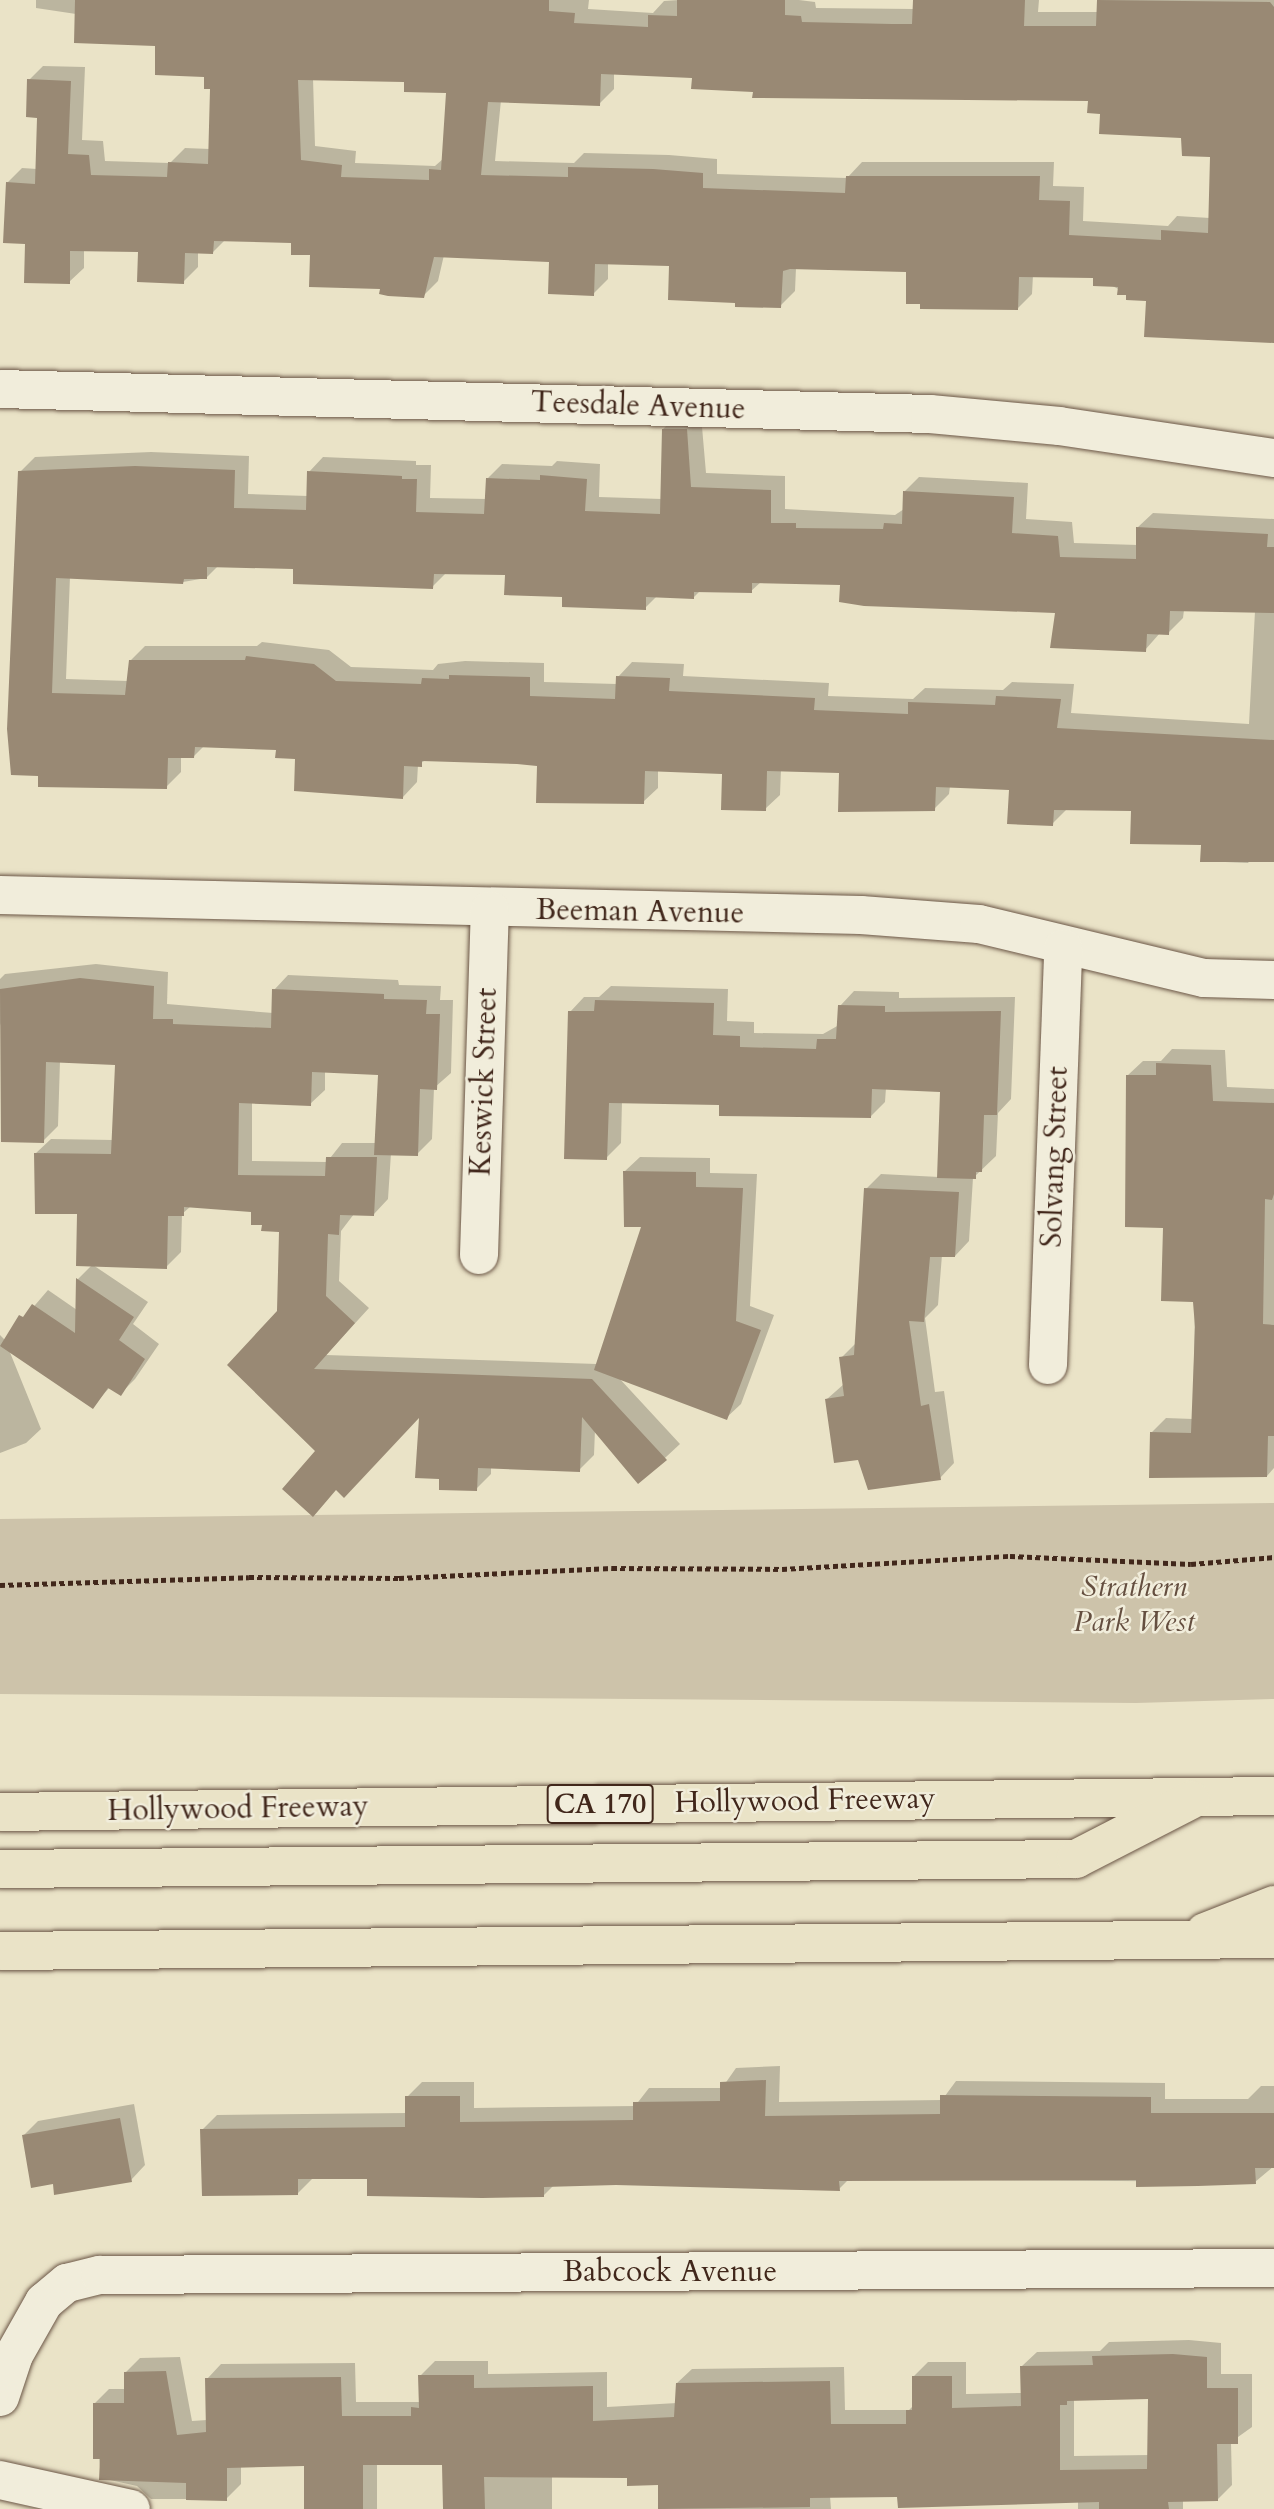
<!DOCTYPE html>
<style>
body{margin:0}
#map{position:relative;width:1274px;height:2509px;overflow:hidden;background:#eae3c7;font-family:Cardo,serif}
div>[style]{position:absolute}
.green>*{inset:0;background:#cdc3aa}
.shadow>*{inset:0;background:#0003}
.building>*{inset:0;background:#998974}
.path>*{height:4.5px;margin-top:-2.25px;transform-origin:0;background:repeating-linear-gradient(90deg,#41271b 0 5px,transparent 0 8.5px)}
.roads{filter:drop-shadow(0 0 2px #6b5646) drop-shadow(0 0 2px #6b5646)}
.minor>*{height:38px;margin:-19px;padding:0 19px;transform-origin:19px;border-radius:19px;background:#f1eddb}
.highway>*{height:38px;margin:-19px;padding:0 19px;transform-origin:19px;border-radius:19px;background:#eae3c7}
span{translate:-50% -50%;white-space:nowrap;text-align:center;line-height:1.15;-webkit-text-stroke:5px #f1eddb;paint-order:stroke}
.shield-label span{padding:2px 5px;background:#f1eddb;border:2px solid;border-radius:5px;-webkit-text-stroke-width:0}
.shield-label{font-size:28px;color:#41271b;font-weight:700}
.street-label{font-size:30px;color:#41271b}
.park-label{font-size:30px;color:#644e3f;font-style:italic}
</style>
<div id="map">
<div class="green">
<i style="clip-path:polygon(1274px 1503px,1274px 1699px,1136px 1703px,0 1694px,0 1519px)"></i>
</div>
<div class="shadow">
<i style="clip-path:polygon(evenodd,36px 0,589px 0,588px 9px,653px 13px,664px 1px,679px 0,799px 0,815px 2px,816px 8px,914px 9px,915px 0,1039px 0,1038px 12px,1098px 12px,1098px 0,1274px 0,1274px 340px,1128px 294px,1095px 277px,1033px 275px,1032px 294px,1017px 309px,908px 270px,796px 268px,795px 291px,780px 306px,737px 301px,671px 264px,608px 262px,608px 279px,593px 294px,551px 261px,444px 255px,438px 281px,423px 296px,381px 287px,293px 241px,225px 240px,213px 252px,198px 251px,198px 267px,183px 282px,140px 251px,84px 249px,84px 268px,69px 282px,27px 242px,7px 183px,22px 168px,37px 169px,39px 116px,29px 80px,43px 66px,85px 67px,82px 140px,103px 141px,105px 161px,170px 163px,185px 148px,210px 149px,212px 87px,206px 76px,157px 44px,76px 14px,36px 8px,36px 0,614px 73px,1089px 99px,1101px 112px,1183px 136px,1212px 155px,1210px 218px,1177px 216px,1168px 226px,1083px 221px,1084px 187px,1053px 186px,1054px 162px,862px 162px,847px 178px,717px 174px,717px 159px,669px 155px,584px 153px,574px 163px,495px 161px,501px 100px,599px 104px,614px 89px,614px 73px,36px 0,313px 78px,406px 80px,448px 91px,444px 158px,435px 166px,355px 163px,356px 151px,315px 146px,313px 78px)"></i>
<i style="clip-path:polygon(evenodd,678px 415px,701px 415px,706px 473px,785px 476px,785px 509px,895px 515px,904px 509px,905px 491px,919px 477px,1028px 483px,1026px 519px,1072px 522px,1074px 543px,1138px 545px,1138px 527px,1153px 513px,1274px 519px,1274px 858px,1252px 858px,1248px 863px,1202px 861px,1203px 844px,1132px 810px,1068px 808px,1052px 824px,1011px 789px,950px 786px,949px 794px,934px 809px,841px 771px,781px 769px,780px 795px,765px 809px,723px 772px,658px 769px,658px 788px,643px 802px,539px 764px,427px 759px,418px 765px,417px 782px,403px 797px,278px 748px,204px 746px,194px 756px,181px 756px,181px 772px,166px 787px,40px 786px,20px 472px,35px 457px,151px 452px,249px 456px,248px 494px,308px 496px,309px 472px,323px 457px,416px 461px,416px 465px,431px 465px,430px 498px,487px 499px,487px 479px,502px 464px,552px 466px,557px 461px,600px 464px,599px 497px,662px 499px,663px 429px,678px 415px,219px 565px,295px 567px,432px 587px,447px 572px,507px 574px,564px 595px,645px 608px,657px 596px,693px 598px,701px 590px,751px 591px,761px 582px,842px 583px,1057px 611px,1145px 650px,1160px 633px,1168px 633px,1183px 618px,1184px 610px,1255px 611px,1249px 724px,1071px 713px,1074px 684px,1012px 682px,1003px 690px,925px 688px,913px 699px,828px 696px,829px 683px,683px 676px,684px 664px,632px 662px,618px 677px,617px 684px,544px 682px,544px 663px,465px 661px,438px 664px,433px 670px,351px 667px,329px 650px,262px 642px,257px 646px,145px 646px,130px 661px,128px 681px,66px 679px,70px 577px,183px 582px,206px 578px,219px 565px)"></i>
<i style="clip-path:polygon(evenodd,96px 964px,168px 972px,167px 1004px,273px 1013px,274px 990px,288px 975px,398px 980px,399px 985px,441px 986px,440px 1000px,453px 1000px,451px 1073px,434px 1088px,432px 1139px,417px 1154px,391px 1153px,388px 1199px,374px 1214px,354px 1214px,341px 1231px,339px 1281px,369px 1308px,326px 1355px,597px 1364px,643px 1226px,625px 1171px,640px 1157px,710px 1158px,710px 1173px,757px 1174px,750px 1306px,774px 1315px,741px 1404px,726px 1418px,619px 1378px,680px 1444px,639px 1482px,595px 1430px,594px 1455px,579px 1470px,491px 1467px,491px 1474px,476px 1489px,441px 1477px,421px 1414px,318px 1451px,279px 1312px,281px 1230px,264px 1223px,253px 1211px,191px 1206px,182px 1214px,181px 1252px,166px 1267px,93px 1265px,148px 1302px,133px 1324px,159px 1344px,135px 1379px,120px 1394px,110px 1387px,93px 1406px,9px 1350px,41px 1429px,26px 1443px,0 1453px,0 1335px,5px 1340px,48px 1290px,77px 1310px,78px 1279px,92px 1265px,79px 1212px,36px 1153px,51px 1139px,113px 1140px,116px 1063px,60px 1061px,58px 1126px,43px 1141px,0 1023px,0 979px,5px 974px,96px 964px,325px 1071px,380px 1074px,376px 1143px,342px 1143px,327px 1162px,252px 1161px,252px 1102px,310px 1104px,325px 1090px,325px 1071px)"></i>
<i style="clip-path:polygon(611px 986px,728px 989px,727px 1021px,754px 1022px,754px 1033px,823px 1034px,839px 1025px,840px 1006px,854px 991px,899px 992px,899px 998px,1015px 997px,1011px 1099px,998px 1113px,996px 1156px,973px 1178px,969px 1241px,955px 1256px,942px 1255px,938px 1305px,925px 1318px,935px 1392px,944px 1391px,954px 1463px,940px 1478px,859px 1458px,827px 1399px,844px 1384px,841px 1358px,856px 1343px,866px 1189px,881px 1174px,939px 1177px,942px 1090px,886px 1088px,885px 1102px,871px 1116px,721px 1104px,622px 1101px,621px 1143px,606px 1158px,570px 1012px,584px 997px,599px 997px)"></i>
<i style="clip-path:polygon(1172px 1049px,1225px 1050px,1227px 1087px,1274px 1089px,1274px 1468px,1267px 1476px,1152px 1432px,1166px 1418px,1193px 1419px,1195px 1301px,1165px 1226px,1128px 1075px,1143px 1061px,1161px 1061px)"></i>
<i style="clip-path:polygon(780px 2066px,779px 2102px,942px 2100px,956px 2081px,1165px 2083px,1165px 2099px,1248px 2099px,1261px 2086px,1274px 2086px,1274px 2166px,1255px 2182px,849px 2179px,839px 2189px,616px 2183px,554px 2185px,543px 2196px,369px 2177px,313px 2178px,298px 2193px,202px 2130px,217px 2115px,407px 2113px,407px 2097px,422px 2082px,474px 2082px,474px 2108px,635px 2106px,649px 2088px,722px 2088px,736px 2068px)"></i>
<i style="clip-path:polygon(134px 2104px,145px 2165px,131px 2180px,54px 2182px,24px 2135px,38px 2121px)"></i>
<i style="clip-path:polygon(evenodd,1189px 2340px,1221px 2343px,1221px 2374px,1252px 2374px,1252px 2427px,1231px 2442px,1232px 2485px,1217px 2500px,1183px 2500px,1183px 2509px,1078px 2509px,1078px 2501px,899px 2495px,830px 2496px,831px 2509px,660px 2509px,660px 2484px,629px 2477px,552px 2476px,552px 2509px,445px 2509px,444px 2464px,377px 2463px,377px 2509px,306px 2509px,305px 2464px,241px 2465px,241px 2484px,226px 2499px,151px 2499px,137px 2486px,101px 2478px,94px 2404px,109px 2389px,126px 2389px,125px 2373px,140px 2358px,180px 2357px,192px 2421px,207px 2420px,207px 2379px,221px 2364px,355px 2363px,356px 2402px,419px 2402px,420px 2376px,435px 2361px,488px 2361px,488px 2374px,607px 2372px,607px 2407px,677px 2403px,677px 2383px,692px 2369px,844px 2367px,845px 2410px,909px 2410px,914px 2405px,914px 2376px,928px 2362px,966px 2362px,966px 2394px,1022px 2393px,1022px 2366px,1037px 2352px,1100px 2351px,1109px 2342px,1189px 2340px,1150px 2397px,1149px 2455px,1074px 2456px,1074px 2399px,1150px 2397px)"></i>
</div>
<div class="building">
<i style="clip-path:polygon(evenodd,75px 0,549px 0,549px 11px,575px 13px,574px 23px,648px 27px,648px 15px,677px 16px,677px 0,785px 0,785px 15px,801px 16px,802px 22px,892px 24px,912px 24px,913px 0,1025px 0,1024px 26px,1096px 26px,1097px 0,1270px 2px,1274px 7px,1274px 343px,1144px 337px,1146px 301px,1126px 300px,1126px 295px,1117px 295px,1118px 287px,1093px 286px,1093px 278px,1019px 277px,1018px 310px,920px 309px,920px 304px,906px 304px,906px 272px,790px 269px,783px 271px,781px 308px,735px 307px,735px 303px,668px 300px,669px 266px,595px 264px,594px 296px,548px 294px,549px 262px,434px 257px,424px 298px,388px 296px,379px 294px,380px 289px,309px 287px,310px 255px,291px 255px,291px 243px,214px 241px,213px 254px,185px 253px,184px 284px,137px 282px,138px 252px,70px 251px,70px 284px,24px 283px,25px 244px,3px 243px,6px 182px,35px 184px,37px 118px,26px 117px,27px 79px,71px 81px,68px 154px,89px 155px,91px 175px,167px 177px,168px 162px,208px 164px,210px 89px,204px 89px,204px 77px,155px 75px,155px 46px,74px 43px,75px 0,601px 74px,692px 78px,691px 89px,753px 92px,752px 98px,1088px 101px,1087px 113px,1100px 114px,1099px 134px,1181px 138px,1182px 156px,1210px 157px,1208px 233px,1161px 230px,1161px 240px,1069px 235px,1070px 201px,1039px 200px,1040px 176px,846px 176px,845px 193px,703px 188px,703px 173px,653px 169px,568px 167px,568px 177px,481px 175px,488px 102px,600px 106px,601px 74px,75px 0,298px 80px,404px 82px,404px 92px,446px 93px,441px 170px,429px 169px,429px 180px,341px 177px,342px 165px,301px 160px,298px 80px)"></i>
<i style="clip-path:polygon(662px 429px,687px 429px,691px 487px,771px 490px,771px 523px,796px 523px,796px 528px,883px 529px,884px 523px,902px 524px,903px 491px,1014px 497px,1012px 533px,1058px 536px,1060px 557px,1136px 559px,1136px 527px,1268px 534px,1267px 547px,1274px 547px,1274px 613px,1170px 611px,1169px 635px,1147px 634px,1146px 652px,1050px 648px,1055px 613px,864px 606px,839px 602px,840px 585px,752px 583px,752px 593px,694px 592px,694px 599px,646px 597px,646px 610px,562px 607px,562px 597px,504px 595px,505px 575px,434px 574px,433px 589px,293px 584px,293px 569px,207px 567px,207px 579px,184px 579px,183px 584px,56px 578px,52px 693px,125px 695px,129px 660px,245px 660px,246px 656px,314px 664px,336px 681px,421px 684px,422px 678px,449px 679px,449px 675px,530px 677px,530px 696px,615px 699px,616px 676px,670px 678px,669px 691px,815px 698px,814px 710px,908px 714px,908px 702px,995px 705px,996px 696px,1061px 699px,1057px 728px,1274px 740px,1274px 862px,1200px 862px,1201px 845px,1130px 844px,1131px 811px,1054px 810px,1053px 826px,1007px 824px,1009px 790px,936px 787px,935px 811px,838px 812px,839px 773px,767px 771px,766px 811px,721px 810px,722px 774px,645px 771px,644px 804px,536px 803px,537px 766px,517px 764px,422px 761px,422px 767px,404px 766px,403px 799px,294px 791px,295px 759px,275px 758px,276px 750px,195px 747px,194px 758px,168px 758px,167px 789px,38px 787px,38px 776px,11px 775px,7px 729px,18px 471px,135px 466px,235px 470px,234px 508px,306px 510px,307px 471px,402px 476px,402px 479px,417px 479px,416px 512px,484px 514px,486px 478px,540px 480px,540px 475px,587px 479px,585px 511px,660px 514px)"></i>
<i style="clip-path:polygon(80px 978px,154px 986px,153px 1019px,173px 1019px,173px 1024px,271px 1028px,272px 989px,384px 994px,384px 999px,427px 1000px,426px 1014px,440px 1014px,437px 1090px,420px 1089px,418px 1156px,374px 1155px,378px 1075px,312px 1072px,311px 1106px,239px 1103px,238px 1175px,325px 1176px,326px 1157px,377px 1157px,374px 1216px,340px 1215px,339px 1235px,328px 1234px,326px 1296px,355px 1323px,314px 1369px,592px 1379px,667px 1460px,638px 1484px,582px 1417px,580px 1472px,478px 1468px,477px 1491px,439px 1490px,439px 1479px,415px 1478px,419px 1418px,344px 1498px,336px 1490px,313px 1517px,282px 1489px,315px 1451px,227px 1365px,277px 1311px,279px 1232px,261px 1231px,262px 1225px,251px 1225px,251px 1212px,184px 1207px,184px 1216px,168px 1216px,167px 1269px,76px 1266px,77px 1214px,35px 1214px,34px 1153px,111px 1154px,115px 1065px,46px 1062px,44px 1143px,1px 1142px,0 989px)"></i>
<i style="clip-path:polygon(595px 1000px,714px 1003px,713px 1035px,740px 1036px,740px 1047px,816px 1049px,817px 1039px,836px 1039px,838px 1005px,885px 1006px,885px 1012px,1001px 1011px,997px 1115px,984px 1115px,982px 1172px,976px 1172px,976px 1179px,937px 1178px,940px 1092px,872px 1089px,871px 1118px,719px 1116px,719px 1105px,609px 1103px,607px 1160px,564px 1159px,568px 1011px,594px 1011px)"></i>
<i style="clip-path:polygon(1156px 1063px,1211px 1065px,1213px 1101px,1274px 1103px,1274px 1194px,1272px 1200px,1265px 1199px,1263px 1324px,1274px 1325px,1274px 1436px,1268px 1436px,1267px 1477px,1149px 1478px,1150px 1432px,1191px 1433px,1195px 1327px,1193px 1302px,1161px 1301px,1163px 1228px,1125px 1227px,1126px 1075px,1156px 1075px)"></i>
<i style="clip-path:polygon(623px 1171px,696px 1172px,696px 1187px,743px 1188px,736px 1321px,761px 1330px,727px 1420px,594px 1370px,641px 1227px,624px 1227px)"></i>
<i style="clip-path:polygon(864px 1188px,959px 1192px,955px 1257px,930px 1257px,924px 1322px,909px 1321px,921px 1406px,929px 1404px,941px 1480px,868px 1490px,858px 1460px,834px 1463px,825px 1399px,844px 1396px,839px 1357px,854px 1355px)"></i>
<i style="clip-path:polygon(76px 1278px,134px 1317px,119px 1340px,145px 1359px,121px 1396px,108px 1388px,93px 1409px,0 1346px,19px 1315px,23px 1317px,32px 1304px,75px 1333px)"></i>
<i style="clip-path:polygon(766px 2080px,765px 2116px,940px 2114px,940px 2095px,1151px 2097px,1151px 2113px,1274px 2113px,1274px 2168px,1255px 2168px,1256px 2184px,1198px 2186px,1136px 2187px,1136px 2180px,839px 2181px,840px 2191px,616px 2185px,544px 2187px,544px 2197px,482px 2198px,367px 2196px,367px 2179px,298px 2179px,298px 2195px,202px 2196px,200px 2129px,405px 2127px,405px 2096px,460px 2096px,460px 2122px,633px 2120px,633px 2102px,720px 2101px,720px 2082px)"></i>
<i style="clip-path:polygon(120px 2118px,132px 2182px,54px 2195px,53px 2184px,31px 2188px,22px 2135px)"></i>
<i style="clip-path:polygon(evenodd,1173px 2354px,1207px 2357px,1207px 2388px,1238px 2388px,1238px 2444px,1217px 2444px,1218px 2501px,1168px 2502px,1169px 2509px,1099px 2509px,1099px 2502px,898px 2508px,897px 2497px,810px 2498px,810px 2507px,658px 2509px,658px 2485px,627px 2486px,627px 2478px,484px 2477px,485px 2509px,443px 2509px,442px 2465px,363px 2465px,363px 2509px,304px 2509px,304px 2466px,227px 2468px,227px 2501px,186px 2500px,186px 2483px,99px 2480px,100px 2459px,93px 2459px,93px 2403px,124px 2403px,124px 2372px,166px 2371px,177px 2435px,206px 2432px,205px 2378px,341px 2377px,342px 2416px,411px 2416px,411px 2407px,419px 2408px,418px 2375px,474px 2375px,474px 2388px,593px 2386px,593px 2421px,674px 2417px,676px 2383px,830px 2381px,831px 2424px,906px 2424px,906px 2410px,912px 2410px,912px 2376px,952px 2376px,952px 2408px,1021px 2406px,1020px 2366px,1093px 2365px,1092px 2356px,1173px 2354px,1148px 2399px,1147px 2469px,1060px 2470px,1060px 2405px,1067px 2405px,1067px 2401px,1148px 2399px)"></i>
</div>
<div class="path">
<i style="left:0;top:1585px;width:249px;rotate:-1.8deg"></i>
<i style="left:249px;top:1577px;width:150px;rotate:0.4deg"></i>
<i style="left:399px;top:1578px;width:213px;rotate:-2.7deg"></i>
<i style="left:612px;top:1568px;width:170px;rotate:0.3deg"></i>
<i style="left:782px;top:1569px;width:228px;rotate:-3.3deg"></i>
<i style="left:1010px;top:1556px;width:181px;rotate:2.5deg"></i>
<i style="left:1191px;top:1564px;width:83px;rotate:-4.8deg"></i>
</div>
<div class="roads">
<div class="minor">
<i style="left:0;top:389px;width:930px;rotate:1.54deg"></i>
<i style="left:930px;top:414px;width:130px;rotate:5.3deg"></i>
<i style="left:1059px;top:426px;width:217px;rotate:8.5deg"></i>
<i style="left:0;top:895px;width:861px;rotate:1.33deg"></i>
<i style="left:861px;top:915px;width:118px;rotate:4.4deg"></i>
<i style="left:979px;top:924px;width:231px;rotate:13.5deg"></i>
<i style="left:1204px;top:978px;width:70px;rotate:1.6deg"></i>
<i style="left:479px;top:1255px;width:345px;rotate:-88.2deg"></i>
<i style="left:1048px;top:1365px;width:417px;rotate:-87.9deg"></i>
<i style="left:0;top:2397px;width:44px;rotate:-71.6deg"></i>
<i style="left:14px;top:2355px;width:61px;rotate:-60.5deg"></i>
<i style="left:44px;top:2302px;width:30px;rotate:-40deg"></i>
<i style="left:67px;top:2283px;width:34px;rotate:-14deg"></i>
<i style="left:100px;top:2275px;width:1174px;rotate:-0.34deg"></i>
<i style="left:0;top:2480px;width:134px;rotate:12.5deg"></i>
</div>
<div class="highway">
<i style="left:0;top:1812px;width:1274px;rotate:-0.72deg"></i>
<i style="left:0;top:1869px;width:1076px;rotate:-0.53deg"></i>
<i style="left:1076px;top:1859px;width:129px;rotate:-27.2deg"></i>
<i style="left:1205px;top:1932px;width:74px;rotate:-21.4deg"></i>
<i style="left:0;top:1951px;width:1274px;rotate:-0.54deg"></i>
</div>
</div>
<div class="shield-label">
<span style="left:600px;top:1804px">CA 170</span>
</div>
<div class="street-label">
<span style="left:638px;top:406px;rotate:2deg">Teesdale Avenue</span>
<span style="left:640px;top:912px;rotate:1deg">Beeman Avenue</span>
<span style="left:484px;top:1082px;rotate:-88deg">Keswick Street</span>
<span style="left:1055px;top:1157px;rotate:-88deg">Solvang Street</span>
<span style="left:805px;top:1801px;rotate:-1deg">Hollywood Freeway</span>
<span style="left:238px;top:1809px;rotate:-1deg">Hollywood Freeway</span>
<span style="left:670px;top:2272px">Babcock Avenue</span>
</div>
<div class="park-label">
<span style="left:1134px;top:1604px">Strathern<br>Park West</span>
</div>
</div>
